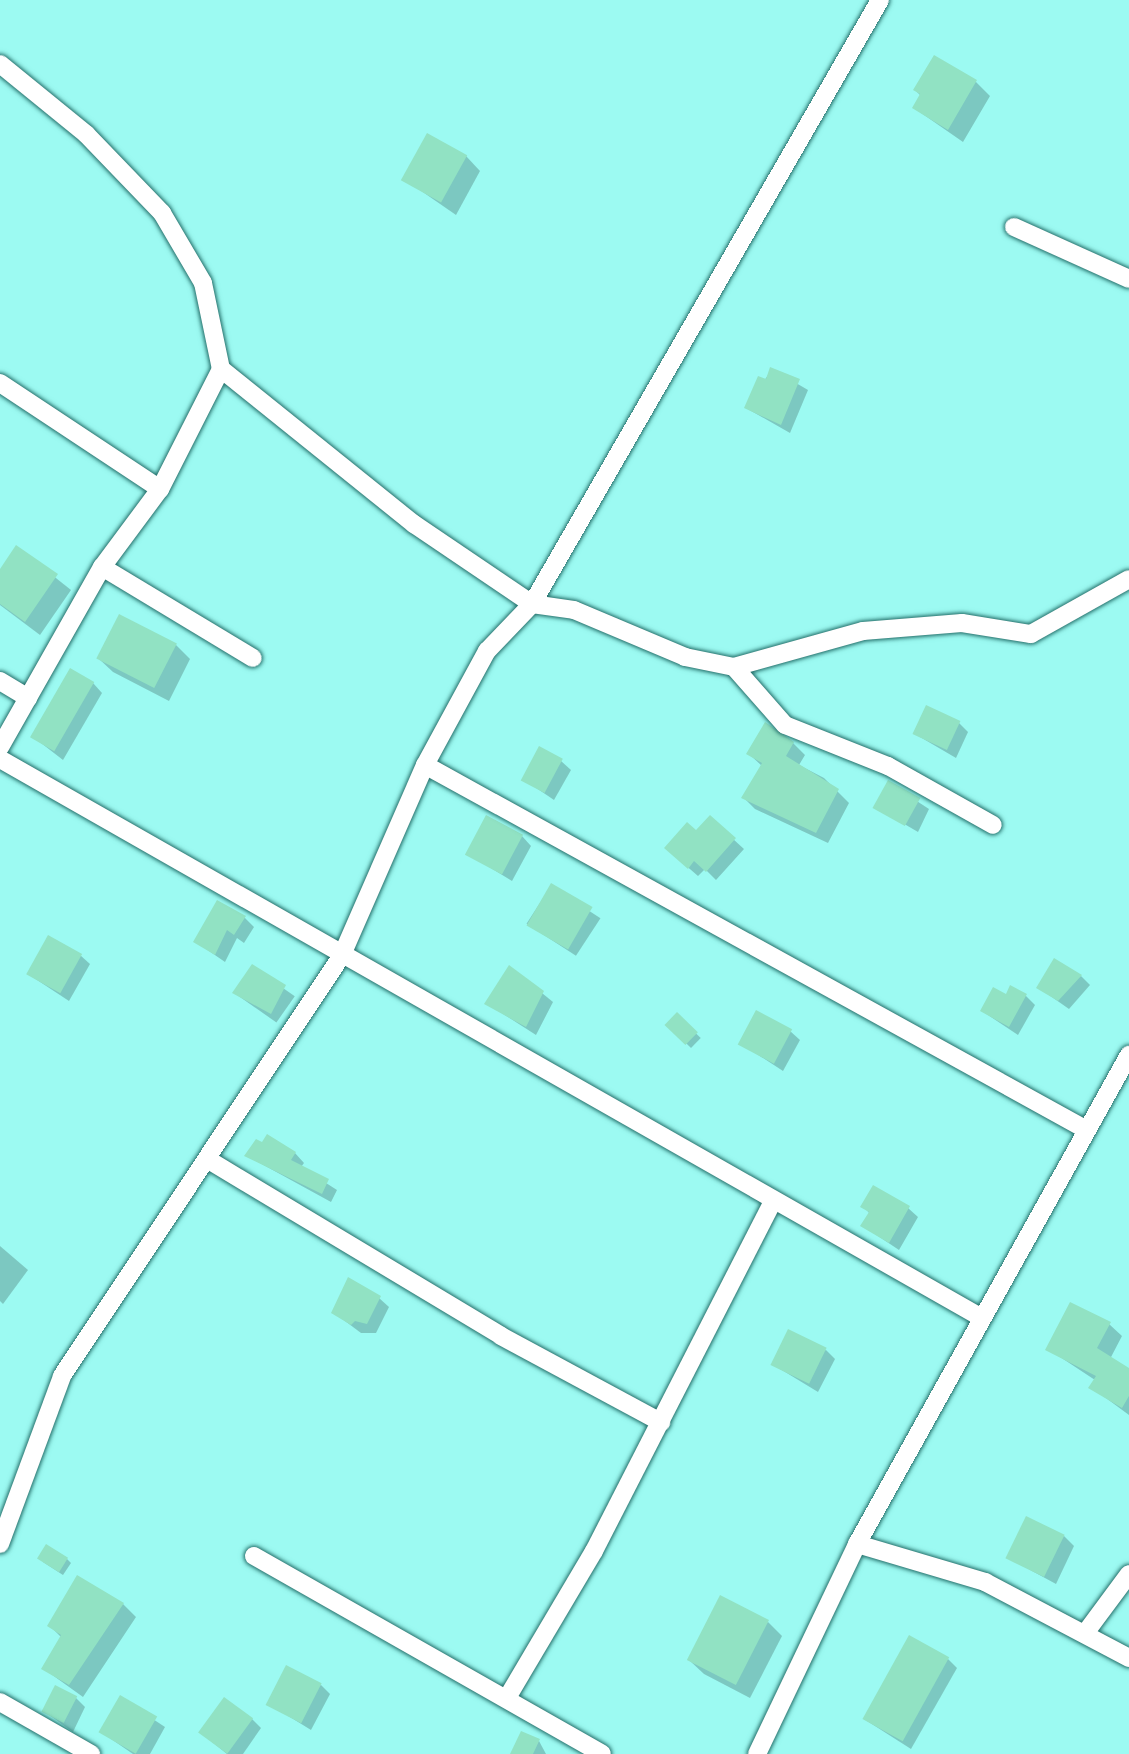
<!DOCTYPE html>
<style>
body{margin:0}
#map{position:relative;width:1129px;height:1754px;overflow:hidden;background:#9cfaf2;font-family:Barlow,sans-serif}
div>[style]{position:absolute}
.shadow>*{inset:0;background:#0003;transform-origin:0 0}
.building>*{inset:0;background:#91e2c3;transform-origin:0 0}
.roads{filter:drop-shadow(0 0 2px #246f6a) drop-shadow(0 0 2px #246f6a)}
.minor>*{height:18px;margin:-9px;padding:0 9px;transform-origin:9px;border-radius:9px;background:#fff}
span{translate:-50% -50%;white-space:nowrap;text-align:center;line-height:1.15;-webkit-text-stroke:6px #d9fcf8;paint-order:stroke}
</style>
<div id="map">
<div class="shadow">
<i style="clip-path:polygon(976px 82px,990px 96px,963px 142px,914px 108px,921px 96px,915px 90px)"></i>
<i style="clip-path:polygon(466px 156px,480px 171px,456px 215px,404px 179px)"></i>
<i style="clip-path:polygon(772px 369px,808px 390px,790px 433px,746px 408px)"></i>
<i style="clip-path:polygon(17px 547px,71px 590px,40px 635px,0 605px,0 573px)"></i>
<i style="clip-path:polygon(176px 645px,190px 659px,169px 701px,113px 672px,98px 658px)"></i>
<i style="clip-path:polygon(93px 683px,102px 693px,63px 760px,32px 736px)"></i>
<i style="clip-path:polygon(959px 723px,968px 732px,956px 758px,915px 734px)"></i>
<i style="clip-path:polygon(793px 743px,805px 755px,799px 765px,824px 778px,849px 803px,828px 843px,755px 809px,744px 798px,762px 766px,749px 754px)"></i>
<i style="clip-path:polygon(561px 761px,571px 770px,554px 800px,523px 779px)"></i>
<i style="clip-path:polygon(889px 783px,929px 809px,918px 832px,877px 808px)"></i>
<i style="clip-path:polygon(710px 818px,744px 849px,716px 880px,705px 869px,698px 876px,676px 857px)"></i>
<i style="clip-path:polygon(522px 836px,531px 846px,512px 881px,468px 854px)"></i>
<i style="left:551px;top:886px;width:59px;height:45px;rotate:33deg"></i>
<i style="clip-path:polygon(244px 917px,254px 927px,244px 943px,237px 938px,225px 962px,196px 942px)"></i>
<i style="clip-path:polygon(80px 955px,90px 964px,69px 1001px,28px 974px)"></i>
<i style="left:253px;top:967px;width:51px;height:32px;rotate:35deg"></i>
<i style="clip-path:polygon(510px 967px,553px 1002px,536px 1035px,486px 1003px)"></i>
<i style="clip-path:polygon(1081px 976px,1090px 985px,1069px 1009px,1039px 988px)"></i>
<i style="clip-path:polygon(1026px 996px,1035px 1005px,1018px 1035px,982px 1011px,1006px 997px)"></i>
<i style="left:677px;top:1015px;width:33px;height:14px;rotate:44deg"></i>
<i style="clip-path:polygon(790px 1031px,800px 1040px,783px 1071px,740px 1043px)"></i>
<i style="clip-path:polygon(295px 1153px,304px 1163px,301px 1167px,337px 1190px,331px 1202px,247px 1156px)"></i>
<i style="clip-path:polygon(863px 1206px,908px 1208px,918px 1217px,899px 1250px,863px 1226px,870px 1214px)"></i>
<i style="clip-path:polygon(0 1246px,28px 1270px,3px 1304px,0 1301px)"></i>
<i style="clip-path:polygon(379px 1298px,389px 1307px,376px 1333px,361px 1333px,333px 1312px)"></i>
<i style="clip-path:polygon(1109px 1324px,1122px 1336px,1110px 1359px,1129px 1370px,1129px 1415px,1091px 1387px,1095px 1380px,1048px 1349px)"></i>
<i style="clip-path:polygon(826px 1350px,835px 1359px,818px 1392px,772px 1364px)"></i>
<i style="clip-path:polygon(1064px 1536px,1074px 1546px,1056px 1584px,1008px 1558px)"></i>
<i style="clip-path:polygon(67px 1559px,71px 1563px,63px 1575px,43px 1562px)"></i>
<i style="clip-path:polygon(123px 1604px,136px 1617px,83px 1697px,44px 1669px,62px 1638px,50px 1626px)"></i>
<i style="clip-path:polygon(768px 1622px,782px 1636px,750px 1698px,704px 1674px,689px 1660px)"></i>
<i style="clip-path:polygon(948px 1659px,957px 1668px,911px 1749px,864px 1719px)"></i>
<i style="clip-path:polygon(321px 1685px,330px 1694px,311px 1730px,269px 1704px)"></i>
<i style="clip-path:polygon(76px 1698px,85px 1707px,73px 1732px,45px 1712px)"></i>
<i style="clip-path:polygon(121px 1698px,165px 1727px,150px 1754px,133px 1754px,101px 1732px)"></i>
<i style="clip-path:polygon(252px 1719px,261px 1728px,243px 1754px,227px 1754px,201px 1733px)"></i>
<i style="clip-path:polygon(539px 1741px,546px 1754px,512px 1754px)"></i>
</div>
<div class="building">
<i style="clip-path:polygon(934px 55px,977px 80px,948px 130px,912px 108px,920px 94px,913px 90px)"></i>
<i style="left:427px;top:133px;width:46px;height:54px;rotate:29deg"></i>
<i style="clip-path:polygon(770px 367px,800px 379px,781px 425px,744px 408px,758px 376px,766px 379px)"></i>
<i style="clip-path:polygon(16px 545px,58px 574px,25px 622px,0 604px,0 569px)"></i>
<i style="left:119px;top:614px;width:65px;height:50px;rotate:27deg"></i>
<i style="left:70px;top:668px;width:28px;height:80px;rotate:30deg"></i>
<i style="left:926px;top:705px;width:38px;height:32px;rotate:25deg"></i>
<i style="clip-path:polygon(765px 722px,794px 742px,786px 756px,839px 789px,816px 833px,741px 798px,762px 763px,746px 754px)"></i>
<i style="left:539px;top:746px;width:27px;height:39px;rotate:28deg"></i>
<i style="left:888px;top:780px;width:37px;height:32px;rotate:29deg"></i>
<i style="left:486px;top:815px;width:42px;height:45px;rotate:28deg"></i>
<i style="clip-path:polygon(710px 815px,736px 838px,706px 872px,694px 861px,688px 869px,664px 848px,687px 822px,696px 830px)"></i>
<i style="left:551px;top:883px;width:48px;height:49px;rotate:30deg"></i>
<i style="clip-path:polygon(217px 900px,246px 916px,234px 935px,227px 930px,215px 955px,193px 942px)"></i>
<i style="left:48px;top:935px;width:39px;height:45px;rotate:29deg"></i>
<i style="clip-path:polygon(1054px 958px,1082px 975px,1058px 1001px,1036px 988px)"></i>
<i style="clip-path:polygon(252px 964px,286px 985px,271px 1014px,232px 993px)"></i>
<i style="clip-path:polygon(509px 965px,544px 991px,526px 1027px,484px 1004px)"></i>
<i style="clip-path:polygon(1010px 985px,1027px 994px,1009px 1027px,980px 1011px,993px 987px,1006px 994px)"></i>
<i style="left:756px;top:1010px;width:41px;height:39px;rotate:28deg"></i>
<i style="left:677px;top:1012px;width:29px;height:18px;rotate:44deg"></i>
<i style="clip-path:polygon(267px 1134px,296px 1152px,291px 1160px,329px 1179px,322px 1194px,244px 1156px,256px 1139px,262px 1142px)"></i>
<i style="clip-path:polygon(873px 1185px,910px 1206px,889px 1243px,860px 1226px,869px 1212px,860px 1207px)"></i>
<i style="clip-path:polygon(348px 1277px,381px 1296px,367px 1324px,355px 1321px,351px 1325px,331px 1313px)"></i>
<i style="clip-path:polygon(1070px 1302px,1111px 1322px,1097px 1348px,1129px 1368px,1129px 1396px,1122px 1408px,1088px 1388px,1096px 1376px,1045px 1350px)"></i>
<i style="left:788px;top:1329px;width:43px;height:40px;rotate:26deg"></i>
<i style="left:1026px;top:1516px;width:43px;height:47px;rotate:26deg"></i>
<i style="left:46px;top:1544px;width:26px;height:17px;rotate:32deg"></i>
<i style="clip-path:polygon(77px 1575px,124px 1603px,69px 1685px,41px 1669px,61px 1635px,47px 1626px)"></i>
<i style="left:720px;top:1595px;width:55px;height:73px;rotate:27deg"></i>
<i style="left:909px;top:1635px;width:46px;height:96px;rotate:29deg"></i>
<i style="left:286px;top:1665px;width:40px;height:45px;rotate:27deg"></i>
<i style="left:55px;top:1685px;width:25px;height:30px;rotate:27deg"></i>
<i style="left:120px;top:1695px;width:43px;height:43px;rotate:30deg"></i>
<i style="left:224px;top:1697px;width:36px;height:44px;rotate:36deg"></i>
<i style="clip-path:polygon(521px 1731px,540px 1739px,533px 1754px,510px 1754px)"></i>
</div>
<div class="roads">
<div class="minor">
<i style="left:0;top:64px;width:111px;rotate:39.1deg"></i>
<i style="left:86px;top:134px;width:110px;rotate:46.1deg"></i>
<i style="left:162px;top:213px;width:81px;rotate:59.6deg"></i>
<i style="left:203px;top:283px;width:88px;rotate:78.2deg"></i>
<i style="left:221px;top:369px;width:135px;rotate:116.9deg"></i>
<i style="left:160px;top:489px;width:97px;rotate:126.6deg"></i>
<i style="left:102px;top:567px;width:207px;rotate:119.5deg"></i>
<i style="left:1014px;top:227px;width:126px;rotate:24.3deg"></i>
<i style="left:221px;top:369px;width:248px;rotate:38.8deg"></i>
<i style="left:414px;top:524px;width:143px;rotate:34.1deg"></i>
<i style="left:532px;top:604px;width:697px;rotate:-60.05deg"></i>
<i style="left:0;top:383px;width:192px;rotate:33.5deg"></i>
<i style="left:102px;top:567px;width:176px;rotate:31.1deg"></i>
<i style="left:734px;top:667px;width:77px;rotate:48.7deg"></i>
<i style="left:785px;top:725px;width:111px;rotate:21.7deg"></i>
<i style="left:888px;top:766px;width:120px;rotate:29.3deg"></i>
<i style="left:0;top:681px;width:33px;rotate:31deg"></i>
<i style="left:0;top:759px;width:1130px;rotate:29.65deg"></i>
<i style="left:425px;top:765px;width:756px;rotate:28.87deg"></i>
<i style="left:207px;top:1159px;width:343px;rotate:31deg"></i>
<i style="left:501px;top:1336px;width:182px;rotate:28.3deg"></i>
<i style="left:0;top:1544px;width:179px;rotate:-69.7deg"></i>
<i style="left:62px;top:1376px;width:506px;rotate:-56.37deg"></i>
<i style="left:342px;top:955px;width:207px;rotate:-66.4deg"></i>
<i style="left:425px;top:765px;width:130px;rotate:-61.5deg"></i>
<i style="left:487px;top:651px;width:65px;rotate:-46.2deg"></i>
<i style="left:532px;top:604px;width:42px;rotate:8.1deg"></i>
<i style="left:574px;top:610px;width:121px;rotate:22.9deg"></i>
<i style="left:685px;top:657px;width:50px;rotate:11.5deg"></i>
<i style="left:734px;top:667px;width:134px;rotate:-15.6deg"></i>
<i style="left:863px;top:631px;width:99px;rotate:-4.6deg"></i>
<i style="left:962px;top:623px;width:70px;rotate:9.1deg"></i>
<i style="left:1031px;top:634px;width:112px;rotate:-29.3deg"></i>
<i style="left:857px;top:1544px;width:134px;rotate:16.5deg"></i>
<i style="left:985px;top:1582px;width:163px;rotate:27.8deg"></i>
<i style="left:254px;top:1556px;width:400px;rotate:29.6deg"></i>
<i style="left:1086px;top:1632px;width:72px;rotate:-53.4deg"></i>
<i style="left:507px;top:1698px;width:171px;rotate:-59.4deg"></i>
<i style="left:594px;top:1551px;width:394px;rotate:-62.9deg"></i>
<i style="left:0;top:1702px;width:105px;rotate:29.7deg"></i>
<i style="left:757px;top:1754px;width:233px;rotate:-64.5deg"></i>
<i style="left:857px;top:1544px;width:560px;rotate:-60.92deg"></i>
</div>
</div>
</div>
